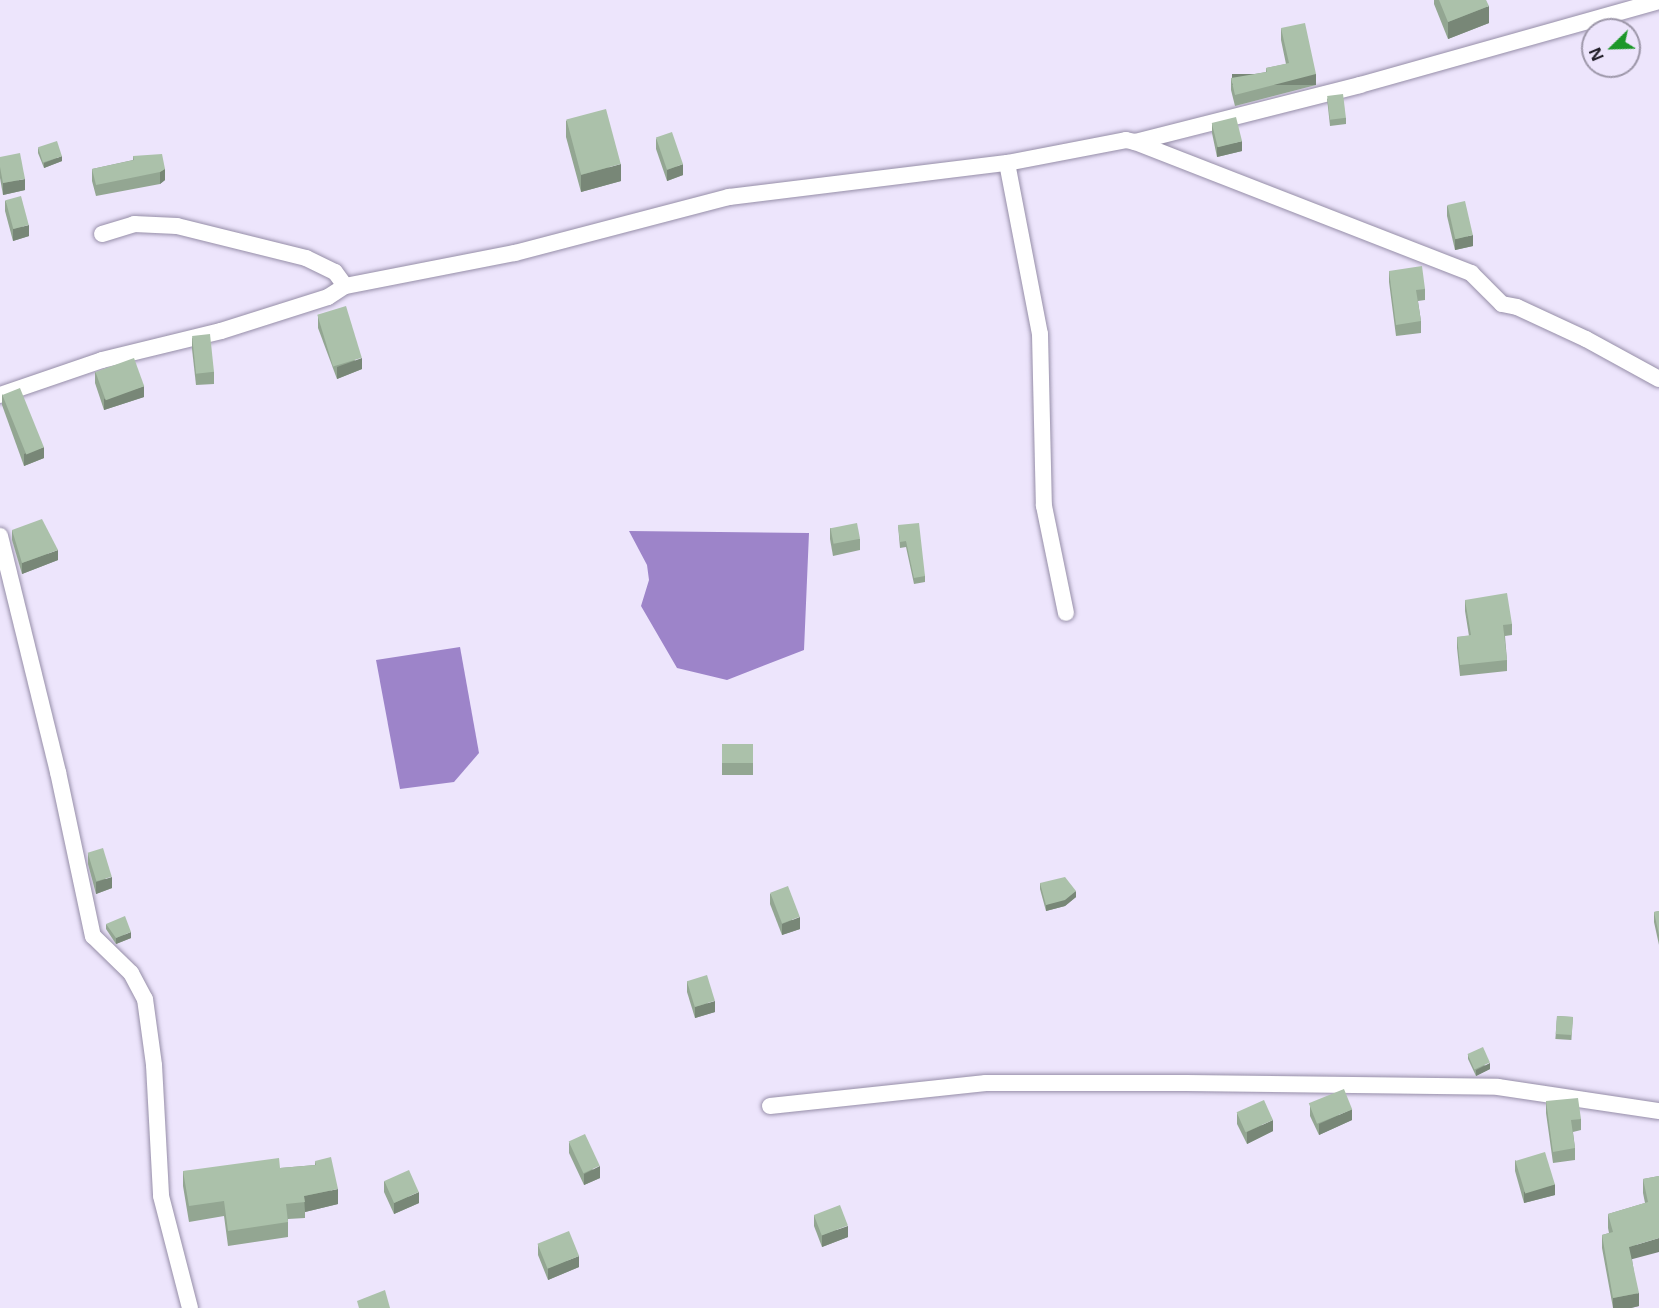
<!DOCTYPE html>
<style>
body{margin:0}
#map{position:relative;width:1659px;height:1308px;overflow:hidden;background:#ede5fc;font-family:"Noto Sans",sans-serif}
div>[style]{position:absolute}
.water>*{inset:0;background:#9d84c9}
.roads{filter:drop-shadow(0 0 2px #968ea8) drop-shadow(0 0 2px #968ea8)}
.street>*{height:16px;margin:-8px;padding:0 8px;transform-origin:8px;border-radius:8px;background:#fff}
.wall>*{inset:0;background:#93a692;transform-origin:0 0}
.shaded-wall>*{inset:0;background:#788777;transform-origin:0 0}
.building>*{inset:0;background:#abc1aa;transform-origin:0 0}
span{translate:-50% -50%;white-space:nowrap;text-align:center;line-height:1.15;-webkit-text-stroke:4.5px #ede5fc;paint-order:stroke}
.north{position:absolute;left:1581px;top:18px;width:60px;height:60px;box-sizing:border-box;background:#ede5fc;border:2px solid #9d97a9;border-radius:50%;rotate:247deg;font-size:16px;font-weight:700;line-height:24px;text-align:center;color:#25222c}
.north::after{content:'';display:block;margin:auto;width:21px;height:27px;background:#1c9729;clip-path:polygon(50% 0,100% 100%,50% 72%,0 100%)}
</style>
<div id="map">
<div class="water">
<i style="clip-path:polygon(629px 531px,809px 533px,804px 650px,727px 680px,677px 668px,641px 606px,649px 580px,647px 565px)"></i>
<i style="clip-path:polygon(460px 647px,479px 753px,454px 782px,400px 789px,376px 660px)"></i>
</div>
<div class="roads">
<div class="street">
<i style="left:1135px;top:142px;width:361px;rotate:21.3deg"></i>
<i style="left:1471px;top:273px;width:44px;rotate:45deg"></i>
<i style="left:1502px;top:304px;width:15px;rotate:11deg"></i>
<i style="left:1517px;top:307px;width:76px;rotate:24.9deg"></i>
<i style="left:1586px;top:339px;width:83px;rotate:28.7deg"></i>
<i style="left:1007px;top:163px;width:174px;rotate:79.1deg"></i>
<i style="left:1040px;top:334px;width:172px;rotate:88.7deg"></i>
<i style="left:1044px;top:506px;width:109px;rotate:78.4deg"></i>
<i style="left:102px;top:234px;width:34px;rotate:-17deg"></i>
<i style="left:134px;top:224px;width:43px;rotate:2.7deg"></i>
<i style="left:177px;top:226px;width:133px;rotate:13.9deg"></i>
<i style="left:306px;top:258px;width:32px;rotate:26deg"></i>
<i style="left:335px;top:272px;width:17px;rotate:54deg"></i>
<i style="left:0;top:395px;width:108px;rotate:-18.9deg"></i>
<i style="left:102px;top:360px;width:122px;rotate:-13.7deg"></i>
<i style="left:221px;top:331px;width:112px;rotate:-17.6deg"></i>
<i style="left:328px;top:297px;width:20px;rotate:-33deg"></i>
<i style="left:345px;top:286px;width:173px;rotate:-11deg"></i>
<i style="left:515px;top:253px;width:221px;rotate:-14.7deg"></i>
<i style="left:729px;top:197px;width:280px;rotate:-7deg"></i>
<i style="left:1007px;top:163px;width:121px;rotate:-10.9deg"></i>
<i style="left:1126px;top:140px;width:9px;rotate:13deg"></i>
<i style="left:1135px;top:142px;width:232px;rotate:-14.2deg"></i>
<i style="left:1360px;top:85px;width:311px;rotate:-15.7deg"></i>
<i style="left:0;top:536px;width:243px;rotate:76.2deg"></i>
<i style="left:58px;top:772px;width:168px;rotate:78deg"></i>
<i style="left:93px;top:936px;width:53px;rotate:44.2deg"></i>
<i style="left:131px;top:973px;width:30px;rotate:62deg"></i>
<i style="left:145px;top:999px;width:67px;rotate:82.2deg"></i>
<i style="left:154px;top:1065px;width:131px;rotate:86.9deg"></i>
<i style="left:161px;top:1196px;width:116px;rotate:75.5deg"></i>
<i style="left:770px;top:1106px;width:217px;rotate:-6.1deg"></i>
<i style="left:986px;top:1083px;width:200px"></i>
<i style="left:1186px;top:1083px;width:312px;rotate:0.7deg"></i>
<i style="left:1498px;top:1087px;width:163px;rotate:8.5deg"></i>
</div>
</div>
<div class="wall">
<i style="clip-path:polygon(1434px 0,1486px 0,1489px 23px,1448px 39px,1434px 4px)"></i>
<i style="clip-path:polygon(1281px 28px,1316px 85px,1235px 106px,1231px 90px,1231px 78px,1266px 72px,1266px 68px,1286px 64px,1281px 40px)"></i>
<i style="clip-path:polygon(1327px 98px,1346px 118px,1346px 124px,1330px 126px)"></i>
<i style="clip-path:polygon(566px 120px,621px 181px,581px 192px,566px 137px)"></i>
<i style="clip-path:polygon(1212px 123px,1242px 151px,1217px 157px,1212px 133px)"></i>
<i style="clip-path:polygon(656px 138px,683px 175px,667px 181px,656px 149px)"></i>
<i style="clip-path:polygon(38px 148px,62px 161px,44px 168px,38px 153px)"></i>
<i style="clip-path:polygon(133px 156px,165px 169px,165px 180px,160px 184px,96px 196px,92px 181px,92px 169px,133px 160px)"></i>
<i style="clip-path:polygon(0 157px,25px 190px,3px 195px,0 178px)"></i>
<i style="clip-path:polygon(5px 200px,29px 236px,13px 241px,5px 211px)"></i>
<i style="clip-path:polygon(1447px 205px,1473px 246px,1455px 250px,1447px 216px)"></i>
<i style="clip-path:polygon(1389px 271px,1425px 289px,1425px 300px,1418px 301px,1421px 321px,1421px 333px,1396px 336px,1389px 282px)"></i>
<i style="clip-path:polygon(318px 316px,362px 369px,337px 379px,318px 328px)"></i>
<i style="clip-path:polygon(192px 337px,214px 372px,214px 384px,196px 385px,192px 349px)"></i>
<i style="clip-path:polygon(95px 372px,144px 397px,104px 410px,95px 383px)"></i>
<i style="clip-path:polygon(2px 394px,44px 458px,24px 466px,2px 405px)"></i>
<i style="clip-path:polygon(898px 525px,925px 576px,925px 582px,914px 584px,906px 547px,900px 548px)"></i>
<i style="clip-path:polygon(830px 528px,860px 539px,860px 550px,833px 556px,830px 539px)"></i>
<i style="clip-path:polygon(12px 530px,58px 560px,22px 574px,12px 540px)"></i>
<i style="clip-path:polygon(1465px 600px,1512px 624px,1512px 635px,1505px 636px,1507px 660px,1507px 671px,1460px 676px,1457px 648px,1457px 637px,1469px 636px,1465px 611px)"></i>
<i style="left:722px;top:744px;width:31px;height:31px"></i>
<i style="clip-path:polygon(88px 853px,112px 888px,96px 894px,88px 864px)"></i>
<i style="clip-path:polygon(1040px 883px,1076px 897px,1065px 906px,1046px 911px,1040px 889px)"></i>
<i style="clip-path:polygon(770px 893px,800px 929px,782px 935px,770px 904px)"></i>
<i style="clip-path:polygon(1659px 911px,1659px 945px,1654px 922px,1654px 912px)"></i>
<i style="clip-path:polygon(106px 924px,131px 938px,116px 944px,106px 929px)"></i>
<i style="clip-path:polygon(687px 981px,715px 1012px,695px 1018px,687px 992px)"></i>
<i style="left:1557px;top:1016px;width:16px;height:23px;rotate:4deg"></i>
<i style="clip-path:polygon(1468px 1054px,1490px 1069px,1476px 1076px,1468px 1059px)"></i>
<i style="clip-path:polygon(1546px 1101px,1581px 1119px,1581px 1130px,1573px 1132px,1575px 1148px,1575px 1160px,1553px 1163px,1546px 1113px)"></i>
<i style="clip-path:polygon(1310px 1105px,1352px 1120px,1319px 1135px,1310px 1116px)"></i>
<i style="clip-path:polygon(1237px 1113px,1273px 1131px,1247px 1144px,1237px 1124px)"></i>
<i style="clip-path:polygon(569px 1142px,600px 1178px,584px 1185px,569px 1153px)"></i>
<i style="clip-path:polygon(1515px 1160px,1555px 1195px,1524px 1203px,1515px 1171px)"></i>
<i style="clip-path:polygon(315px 1161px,338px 1204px,305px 1212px,305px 1218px,288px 1219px,288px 1237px,228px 1246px,224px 1216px,189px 1222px,183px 1186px,183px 1171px,280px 1168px,315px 1165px)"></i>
<i style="clip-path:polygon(1659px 1176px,1632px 1259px,1639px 1306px,1631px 1308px,1613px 1308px,1602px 1248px,1602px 1235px,1609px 1233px,1608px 1228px,1608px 1214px,1645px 1203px,1643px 1193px,1643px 1179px)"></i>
<i style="clip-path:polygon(384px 1181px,419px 1203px,394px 1214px,384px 1192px)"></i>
<i style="clip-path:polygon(814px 1215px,848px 1237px,822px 1247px,814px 1226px)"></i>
<i style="clip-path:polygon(538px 1244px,579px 1267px,548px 1280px,538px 1255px)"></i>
</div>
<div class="shaded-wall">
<i style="clip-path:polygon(1489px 6px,1489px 23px,1448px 39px,1448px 22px)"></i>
<i style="left:1316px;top:74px;width:11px;height:84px;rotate:90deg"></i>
<i style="clip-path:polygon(1242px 141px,1242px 151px,1217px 157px,1217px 147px)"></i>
<i style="clip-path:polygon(62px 156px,62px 161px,44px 168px,44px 163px)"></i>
<i style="clip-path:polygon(621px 164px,621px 181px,581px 192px,581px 175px)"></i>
<i style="clip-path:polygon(683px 164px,683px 175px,667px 181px,667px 170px)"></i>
<i style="clip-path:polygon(165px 169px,165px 180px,160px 184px,160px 172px)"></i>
<i style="clip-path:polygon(25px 179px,25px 190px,3px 195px,3px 183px)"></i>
<i style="clip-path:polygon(29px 225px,29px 236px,13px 241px,13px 229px)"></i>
<i style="clip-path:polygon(1473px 235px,1473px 246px,1455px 250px,1455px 239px)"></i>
<i style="clip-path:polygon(362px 358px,362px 369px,337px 379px,337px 367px)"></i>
<i style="clip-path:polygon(144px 386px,144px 397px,104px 410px,104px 399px)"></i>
<i style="clip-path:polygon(44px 447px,44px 458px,24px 466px,24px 454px)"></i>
<i style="clip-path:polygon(58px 550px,58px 560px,22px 574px,22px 563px)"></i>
<i style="clip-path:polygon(112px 877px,112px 888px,96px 894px,96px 882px)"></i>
<i style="clip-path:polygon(1076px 891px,1076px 897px,1065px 906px,1046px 911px,1046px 905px)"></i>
<i style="clip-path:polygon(800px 917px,800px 929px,782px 935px,782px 924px)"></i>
<i style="clip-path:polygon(131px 932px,131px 938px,116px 944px,116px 938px)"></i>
<i style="clip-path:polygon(715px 1001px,715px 1012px,695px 1018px,695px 1007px)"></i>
<i style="clip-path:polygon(1490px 1063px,1490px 1069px,1476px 1076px,1476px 1070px)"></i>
<i style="clip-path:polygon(1352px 1109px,1352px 1120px,1319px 1135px,1319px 1124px)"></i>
<i style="clip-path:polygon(1273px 1120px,1273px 1131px,1247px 1144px,1247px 1132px)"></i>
<i style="clip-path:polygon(600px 1166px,600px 1178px,584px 1185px,584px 1174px)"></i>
<i style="clip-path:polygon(1555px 1184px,1555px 1195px,1524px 1203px,1524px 1192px)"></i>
<i style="clip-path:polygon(338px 1189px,338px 1204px,305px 1212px,304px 1196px)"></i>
<i style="clip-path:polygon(419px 1192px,419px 1203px,394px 1214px,394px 1203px)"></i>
<i style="clip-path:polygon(848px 1226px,848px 1237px,822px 1247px,822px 1235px)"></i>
<i style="clip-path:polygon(1659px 1238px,1659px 1252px,1629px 1260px,1629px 1247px)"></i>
<i style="clip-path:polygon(579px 1256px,579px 1267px,548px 1280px,548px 1268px)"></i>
<i style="clip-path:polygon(1639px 1293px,1639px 1306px,1631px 1308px,1613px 1308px,1613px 1298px)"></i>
</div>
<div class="building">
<i style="clip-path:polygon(1439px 0,1486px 0,1489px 6px,1448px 22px)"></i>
<i style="clip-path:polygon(1305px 23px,1316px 74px,1235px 95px,1231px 78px,1267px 72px,1266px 68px,1289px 63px,1281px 28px)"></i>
<i style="left:1343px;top:94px;width:24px;height:16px;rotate:83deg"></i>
<i style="left:606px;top:109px;width:57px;height:41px;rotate:75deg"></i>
<i style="left:1236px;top:117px;width:25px;height:25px;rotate:76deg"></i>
<i style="left:672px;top:132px;width:34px;height:17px;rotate:71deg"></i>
<i style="left:57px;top:141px;width:16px;height:20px;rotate:72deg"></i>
<i style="clip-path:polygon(20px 153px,25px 179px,3px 183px,0 167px,0 157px)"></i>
<i style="clip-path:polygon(162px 154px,165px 169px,160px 172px,96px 185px,92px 169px,134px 160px,133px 156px)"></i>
<i style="left:21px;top:196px;width:30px;height:16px;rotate:75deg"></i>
<i style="left:1465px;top:201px;width:35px;height:18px;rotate:77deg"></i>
<i style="clip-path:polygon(1422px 266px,1425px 289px,1416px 290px,1421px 321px,1396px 325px,1389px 271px)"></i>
<i style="left:346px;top:306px;width:54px;height:30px;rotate:73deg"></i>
<i style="left:210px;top:334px;width:38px;height:18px;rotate:84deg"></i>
<i style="left:134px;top:358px;width:30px;height:41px;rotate:70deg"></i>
<i style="left:20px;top:388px;width:64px;height:19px;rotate:68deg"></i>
<i style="clip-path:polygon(42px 519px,58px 550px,22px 563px,12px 530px)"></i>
<i style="left:857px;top:523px;width:16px;height:27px;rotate:79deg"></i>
<i style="clip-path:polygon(919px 523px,925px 576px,914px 578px,906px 541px,900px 542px,898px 525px)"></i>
<i style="clip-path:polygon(1507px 593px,1512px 624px,1503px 625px,1507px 660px,1460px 665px,1457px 637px,1471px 635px,1465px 600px)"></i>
<i style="left:722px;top:744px;width:31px;height:19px"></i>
<i style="left:103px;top:848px;width:30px;height:16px;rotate:73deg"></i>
<i style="clip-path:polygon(1065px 877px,1076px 891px,1065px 900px,1046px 905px,1040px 883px)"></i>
<i style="left:788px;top:886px;width:33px;height:19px;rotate:69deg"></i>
<i style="clip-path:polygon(1659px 911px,1659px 935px,1654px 912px)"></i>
<i style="clip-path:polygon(125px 916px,131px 932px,116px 938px,106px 924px)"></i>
<i style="left:707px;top:975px;width:27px;height:21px;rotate:73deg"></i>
<i style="left:1557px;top:1016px;width:16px;height:18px;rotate:4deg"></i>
<i style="left:1483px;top:1047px;width:17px;height:17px;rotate:66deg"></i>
<i style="left:1344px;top:1089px;width:22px;height:38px;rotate:68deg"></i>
<i style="clip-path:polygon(1578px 1098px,1581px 1119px,1571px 1120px,1575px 1148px,1553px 1152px,1546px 1101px)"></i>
<i style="left:1264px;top:1100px;width:22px;height:30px;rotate:66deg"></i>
<i style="left:585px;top:1134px;width:35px;height:18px;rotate:65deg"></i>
<i style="left:1545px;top:1152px;width:34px;height:31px;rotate:73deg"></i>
<i style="clip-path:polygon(331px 1157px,338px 1189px,304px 1196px,305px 1202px,286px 1204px,288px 1222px,228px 1231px,224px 1201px,189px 1206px,183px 1171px,279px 1158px,280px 1168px,316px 1165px,315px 1161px)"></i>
<i style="left:409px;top:1170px;width:24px;height:27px;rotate:66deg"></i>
<i style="clip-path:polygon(1659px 1176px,1659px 1238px,1629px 1247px,1639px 1293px,1613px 1298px,1602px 1235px,1613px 1232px,1608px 1214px,1648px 1202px,1643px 1179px)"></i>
<i style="left:840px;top:1205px;width:22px;height:28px;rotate:69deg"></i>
<i style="left:569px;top:1231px;width:27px;height:34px;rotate:68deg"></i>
<i style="clip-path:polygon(385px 1290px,390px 1308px,359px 1308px,357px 1301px)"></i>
</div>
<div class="north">N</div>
</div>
